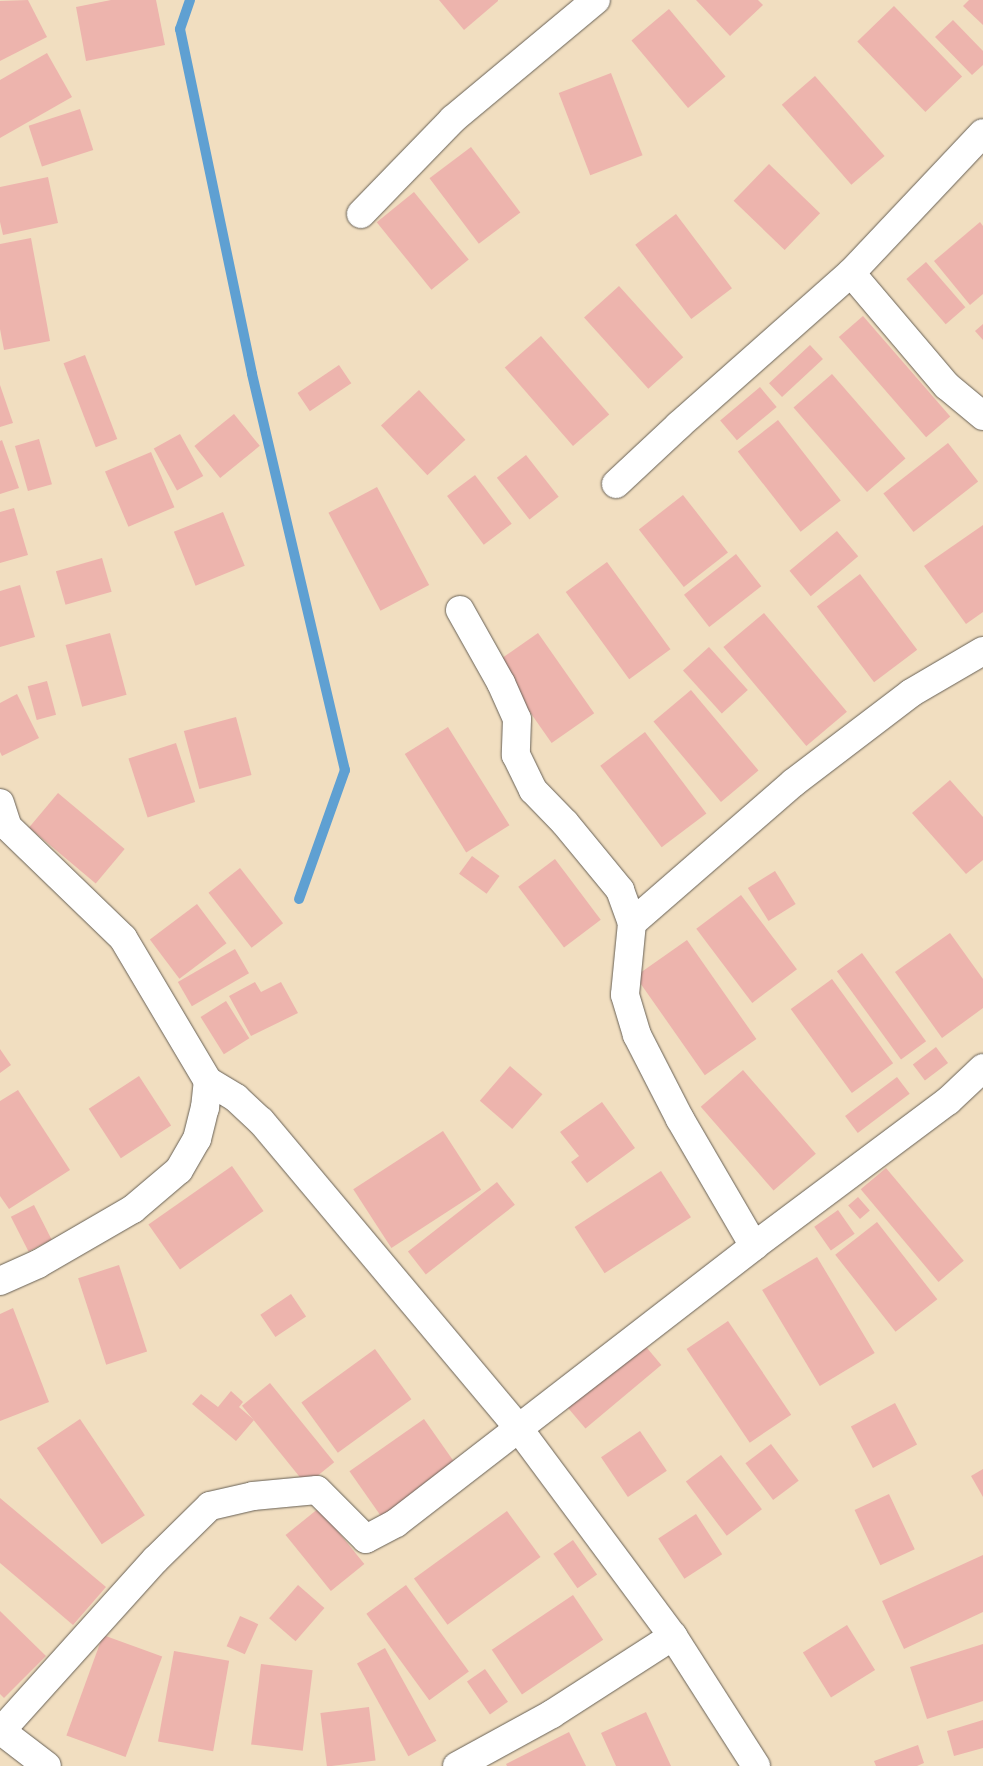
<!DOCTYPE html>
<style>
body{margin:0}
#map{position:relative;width:983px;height:1766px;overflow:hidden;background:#f1dec0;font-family:Dekko,sans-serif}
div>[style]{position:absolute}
.stream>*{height:10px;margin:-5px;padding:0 5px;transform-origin:5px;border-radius:5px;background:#5fa0d2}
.building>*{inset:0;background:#edb4ad;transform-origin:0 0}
.roads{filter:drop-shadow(0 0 1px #676055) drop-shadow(0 0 1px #676055)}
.minor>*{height:28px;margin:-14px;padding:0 14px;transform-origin:14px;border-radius:14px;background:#fff}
span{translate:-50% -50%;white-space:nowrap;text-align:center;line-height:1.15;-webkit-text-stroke:5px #fbf7ec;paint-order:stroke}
</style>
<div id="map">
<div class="stream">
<i style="left:190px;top:0;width:31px;rotate:109deg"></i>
<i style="left:180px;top:29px;width:352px;rotate:78.2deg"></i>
<i style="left:252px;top:374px;width:407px;rotate:76.8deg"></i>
<i style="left:345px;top:770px;width:137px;rotate:109.6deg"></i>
</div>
<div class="building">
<i style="clip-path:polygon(28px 0,47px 37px,0 61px,0 1px)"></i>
<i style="clip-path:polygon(111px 0,156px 0,165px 45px,86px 61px,76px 7px)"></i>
<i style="clip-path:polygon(439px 0,498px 0,498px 1px,464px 30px)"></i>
<i style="clip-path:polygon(696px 0,758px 0,763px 5px,730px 36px)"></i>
<i style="clip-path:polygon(969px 0,983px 0,983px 25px,963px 6px)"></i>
<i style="left:894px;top:6px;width:98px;height:51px;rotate:46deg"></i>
<i style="left:669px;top:9px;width:88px;height:49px;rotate:50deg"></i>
<i style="clip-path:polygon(953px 20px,983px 51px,983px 65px,972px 75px,935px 37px)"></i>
<i style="clip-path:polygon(47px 53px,72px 97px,0 138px,0 80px)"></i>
<i style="left:611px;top:73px;width:88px;height:56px;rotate:69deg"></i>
<i style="left:815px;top:76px;width:106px;height:44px;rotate:49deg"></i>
<i style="left:80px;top:109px;width:43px;height:54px;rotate:72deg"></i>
<i style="left:471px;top:147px;width:82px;height:52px;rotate:53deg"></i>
<i style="left:769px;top:164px;width:71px;height:51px;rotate:44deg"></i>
<i style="clip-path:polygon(48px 177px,58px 223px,3px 235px,0 222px,0 187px)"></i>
<i style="left:414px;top:192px;width:87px;height:48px;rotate:51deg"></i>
<i style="left:676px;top:214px;width:93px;height:51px;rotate:53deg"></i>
<i style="clip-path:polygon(980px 222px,983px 226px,983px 294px,970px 305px,934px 261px)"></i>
<i style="clip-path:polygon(31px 238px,50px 341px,4px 350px,0 329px,0 244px)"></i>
<i style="left:926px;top:262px;width:60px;height:26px;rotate:49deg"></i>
<i style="left:619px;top:286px;width:96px;height:47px;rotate:48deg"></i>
<i style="left:863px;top:316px;width:133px;height:32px;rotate:49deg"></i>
<i style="clip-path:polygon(983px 324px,983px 340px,975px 331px)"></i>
<i style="left:541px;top:336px;width:104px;height:48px;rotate:49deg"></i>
<i style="left:810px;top:345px;width:19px;height:56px;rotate:47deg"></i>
<i style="left:85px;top:355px;width:90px;height:23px;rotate:69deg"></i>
<i style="left:339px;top:365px;width:22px;height:50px;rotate:56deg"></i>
<i style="left:832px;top:374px;width:112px;height:51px;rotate:49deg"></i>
<i style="clip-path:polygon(0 385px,13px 423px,0 427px)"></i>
<i style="left:760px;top:387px;width:26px;height:52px;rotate:50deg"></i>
<i style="left:419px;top:390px;width:68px;height:52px;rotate:47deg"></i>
<i style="left:234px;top:414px;width:41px;height:51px;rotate:51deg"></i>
<i style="left:778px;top:420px;width:102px;height:51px;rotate:52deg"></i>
<i style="left:180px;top:434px;width:48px;height:30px;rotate:61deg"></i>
<i style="left:39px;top:439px;width:47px;height:25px;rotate:74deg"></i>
<i style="clip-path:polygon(2px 440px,19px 488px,0 494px,0 441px)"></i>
<i style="left:948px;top:443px;width:49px;height:82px;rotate:52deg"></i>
<i style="left:151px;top:452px;width:60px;height:50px;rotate:67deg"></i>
<i style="left:526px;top:455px;width:53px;height:37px;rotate:52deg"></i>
<i style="left:475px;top:475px;width:61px;height:35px;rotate:53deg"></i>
<i style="left:377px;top:487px;width:111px;height:55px;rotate:62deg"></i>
<i style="left:683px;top:495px;width:73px;height:56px;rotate:52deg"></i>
<i style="clip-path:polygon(14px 508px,28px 555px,0 563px,0 512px)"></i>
<i style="left:223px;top:512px;width:58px;height:53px;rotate:68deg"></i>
<i style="clip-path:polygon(983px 525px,983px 612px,966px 624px,924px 566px)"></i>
<i style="left:837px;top:531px;width:33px;height:62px;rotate:50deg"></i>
<i style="left:736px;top:554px;width:41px;height:66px;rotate:52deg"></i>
<i style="left:102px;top:558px;width:35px;height:48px;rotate:74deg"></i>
<i style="left:607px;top:562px;width:108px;height:51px;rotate:54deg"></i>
<i style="left:860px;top:574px;width:95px;height:54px;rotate:53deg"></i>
<i style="clip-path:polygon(20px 585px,35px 637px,0 647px,0 591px)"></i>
<i style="left:764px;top:613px;width:129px;height:53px;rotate:50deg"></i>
<i style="left:110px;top:633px;width:64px;height:46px;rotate:75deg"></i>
<i style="left:538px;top:633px;width:98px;height:52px;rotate:55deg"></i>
<i style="left:709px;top:647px;width:58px;height:35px;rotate:48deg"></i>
<i style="left:47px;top:681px;width:35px;height:20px;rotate:75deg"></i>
<i style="left:691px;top:690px;width:105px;height:49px;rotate:50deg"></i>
<i style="clip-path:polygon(17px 694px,39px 738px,2px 756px,0 752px,0 703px)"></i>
<i style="left:236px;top:717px;width:60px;height:54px;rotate:75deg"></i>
<i style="left:448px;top:727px;width:116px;height:51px;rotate:58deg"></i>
<i style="left:645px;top:732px;width:102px;height:56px;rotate:53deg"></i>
<i style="left:176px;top:743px;width:62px;height:50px;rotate:72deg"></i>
<i style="clip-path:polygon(950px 780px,983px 817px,983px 860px,966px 874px,912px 813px)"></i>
<i style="left:58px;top:793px;width:87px;height:45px;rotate:40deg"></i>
<i style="left:472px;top:856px;width:34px;height:22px;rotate:36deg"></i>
<i style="left:555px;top:859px;width:76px;height:46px;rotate:53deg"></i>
<i style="left:240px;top:868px;width:70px;height:40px;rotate:52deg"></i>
<i style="left:775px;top:871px;width:39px;height:32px;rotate:58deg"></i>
<i style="left:741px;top:895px;width:93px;height:56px;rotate:53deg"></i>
<i style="left:197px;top:904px;width:49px;height:59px;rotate:53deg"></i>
<i style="clip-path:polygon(950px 933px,983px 979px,983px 1008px,942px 1038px,895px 972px)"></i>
<i style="left:687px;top:940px;width:121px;height:63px;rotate:55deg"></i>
<i style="left:235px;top:949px;width:28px;height:66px;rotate:60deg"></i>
<i style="left:862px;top:953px;width:109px;height:31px;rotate:54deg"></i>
<i style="left:832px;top:979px;width:104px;height:51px;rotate:54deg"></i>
<i style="clip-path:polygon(255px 982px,261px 992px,281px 982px,298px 1013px,251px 1036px,229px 996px)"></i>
<i style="left:226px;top:1001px;width:44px;height:30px;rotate:58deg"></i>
<i style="left:936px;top:1047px;width:20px;height:29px;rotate:53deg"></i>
<i style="clip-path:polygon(0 1049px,11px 1065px,0 1073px)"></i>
<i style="left:510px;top:1066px;width:43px;height:46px;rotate:41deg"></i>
<i style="left:743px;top:1070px;width:111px;height:56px;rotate:49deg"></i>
<i style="left:139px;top:1076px;width:59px;height:60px;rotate:57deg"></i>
<i style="left:897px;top:1077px;width:21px;height:65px;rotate:53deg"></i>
<i style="clip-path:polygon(18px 1090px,70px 1170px,9px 1209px,0 1196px,0 1101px)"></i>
<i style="clip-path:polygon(602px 1102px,635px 1148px,587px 1183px,571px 1162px,579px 1156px,560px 1132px)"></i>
<i style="left:443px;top:1131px;width:70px;height:107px;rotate:57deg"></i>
<i style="left:232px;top:1166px;width:55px;height:102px;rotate:55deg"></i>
<i style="left:886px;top:1168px;width:121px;height:33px;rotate:50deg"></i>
<i style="left:661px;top:1171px;width:55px;height:103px;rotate:57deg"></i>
<i style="left:497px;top:1182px;width:29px;height:113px;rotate:52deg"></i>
<i style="left:858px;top:1197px;width:18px;height:13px;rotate:49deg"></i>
<i style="left:34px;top:1205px;width:39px;height:26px;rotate:63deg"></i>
<i style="left:838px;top:1210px;width:29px;height:29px;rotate:55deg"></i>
<i style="left:877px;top:1222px;width:98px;height:53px;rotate:52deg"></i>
<i style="left:817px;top:1257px;width:112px;height:64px;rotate:59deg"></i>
<i style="left:119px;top:1265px;width:91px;height:43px;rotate:72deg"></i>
<i style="left:291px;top:1294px;width:27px;height:37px;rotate:56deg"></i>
<i style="clip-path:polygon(13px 1308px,49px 1402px,0 1421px,0 1314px)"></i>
<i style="left:728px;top:1321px;width:113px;height:50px;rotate:56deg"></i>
<i style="left:642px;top:1342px;width:30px;height:99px;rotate:50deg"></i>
<i style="left:375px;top:1349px;width:62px;height:91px;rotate:54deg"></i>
<i style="left:270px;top:1383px;width:102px;height:36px;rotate:51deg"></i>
<i style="clip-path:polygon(231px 1391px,243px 1402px,239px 1407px,254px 1420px,236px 1441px,192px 1404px,201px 1394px,218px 1407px)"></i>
<i style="left:895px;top:1403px;width:47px;height:50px;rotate:62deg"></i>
<i style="left:80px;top:1419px;width:116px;height:52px;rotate:56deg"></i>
<i style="left:424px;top:1419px;width:56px;height:91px;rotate:55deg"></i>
<i style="left:640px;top:1431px;width:48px;height:47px;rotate:56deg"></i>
<i style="left:771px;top:1444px;width:46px;height:32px;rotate:53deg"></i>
<i style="left:721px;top:1455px;width:68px;height:44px;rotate:53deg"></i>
<i style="clip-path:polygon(983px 1469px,983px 1497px,971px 1476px)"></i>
<i style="left:889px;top:1494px;width:61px;height:38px;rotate:65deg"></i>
<i style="clip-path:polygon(0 1498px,106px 1587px,73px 1625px,0 1563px)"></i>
<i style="left:319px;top:1508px;width:72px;height:43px;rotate:51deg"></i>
<i style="left:507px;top:1511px;width:57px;height:115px;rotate:54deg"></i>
<i style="left:696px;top:1514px;width:48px;height:45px;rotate:57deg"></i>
<i style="left:573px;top:1540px;width:42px;height:24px;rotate:55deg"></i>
<i style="clip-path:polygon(983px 1555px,983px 1612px,904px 1649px,882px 1601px)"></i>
<i style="left:298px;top:1585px;width:35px;height:44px;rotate:41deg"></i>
<i style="left:406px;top:1585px;width:107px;height:49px;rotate:54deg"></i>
<i style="left:573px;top:1595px;width:54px;height:98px;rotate:56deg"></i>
<i style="clip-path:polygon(0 1611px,46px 1656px,4px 1698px,0 1694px)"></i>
<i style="left:240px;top:1616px;width:20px;height:33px;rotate:24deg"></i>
<i style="left:847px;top:1625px;width:53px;height:52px;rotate:58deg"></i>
<i style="left:103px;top:1635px;width:63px;height:107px;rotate:20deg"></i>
<i style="clip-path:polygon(983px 1644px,983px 1701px,927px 1719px,910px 1667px)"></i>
<i style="left:385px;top:1648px;width:106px;height:32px;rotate:61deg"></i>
<i style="left:174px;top:1651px;width:56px;height:92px;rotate:10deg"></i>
<i style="left:261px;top:1664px;width:52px;height:81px;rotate:7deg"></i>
<i style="left:485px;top:1669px;width:40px;height:22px;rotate:55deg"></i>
<i style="left:369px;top:1707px;width:54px;height:49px;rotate:83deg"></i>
<i style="clip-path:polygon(646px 1712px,671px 1766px,616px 1766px,601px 1733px)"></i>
<i style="clip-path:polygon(983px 1720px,983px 1748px,954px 1756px,947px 1731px)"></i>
<i style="clip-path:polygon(569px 1732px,586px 1766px,507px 1766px,506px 1764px)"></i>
<i style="clip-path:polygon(918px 1745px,924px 1763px,917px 1766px,876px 1766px,874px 1761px)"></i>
</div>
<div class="roads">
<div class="minor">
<i style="left:361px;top:214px;width:132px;rotate:-45.9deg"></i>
<i style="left:453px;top:119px;width:186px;rotate:-39.8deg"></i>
<i style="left:851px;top:273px;width:148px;rotate:49.7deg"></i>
<i style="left:947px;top:386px;width:47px;rotate:39.8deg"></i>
<i style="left:616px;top:484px;width:86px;rotate:-43.1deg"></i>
<i style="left:679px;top:425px;width:230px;rotate:-41.5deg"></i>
<i style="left:851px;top:273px;width:192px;rotate:-46.7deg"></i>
<i style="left:460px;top:610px;width:84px;rotate:60.7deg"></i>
<i style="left:501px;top:683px;width:39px;rotate:66deg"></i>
<i style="left:517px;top:719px;width:36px;rotate:92deg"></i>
<i style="left:516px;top:755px;width:39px;rotate:64deg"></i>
<i style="left:533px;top:790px;width:46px;rotate:45.9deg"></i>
<i style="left:565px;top:823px;width:87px;rotate:50.6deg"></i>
<i style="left:620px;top:890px;width:35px;rotate:70deg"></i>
<i style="left:632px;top:923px;width:72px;rotate:95.6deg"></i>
<i style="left:625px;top:995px;width:42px;rotate:73.3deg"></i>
<i style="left:637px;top:1035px;width:94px;rotate:62.9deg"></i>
<i style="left:680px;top:1119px;width:147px;rotate:59.8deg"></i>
<i style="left:0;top:803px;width:25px;rotate:72deg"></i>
<i style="left:8px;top:827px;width:160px;rotate:44deg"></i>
<i style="left:123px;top:938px;width:166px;rotate:59.3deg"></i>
<i style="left:208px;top:1081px;width:33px;rotate:31deg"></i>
<i style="left:236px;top:1098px;width:34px;rotate:43deg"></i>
<i style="left:261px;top:1121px;width:402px;rotate:50deg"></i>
<i style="left:519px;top:1429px;width:258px;rotate:53.4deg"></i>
<i style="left:673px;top:1636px;width:154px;rotate:57.4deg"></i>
<i style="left:632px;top:923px;width:213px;rotate:-41deg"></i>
<i style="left:793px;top:783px;width:148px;rotate:-37.3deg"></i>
<i style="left:911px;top:693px;width:83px;rotate:-30.3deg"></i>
<i style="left:0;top:1281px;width:42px;rotate:-24.1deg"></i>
<i style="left:38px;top:1264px;width:110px;rotate:-30.1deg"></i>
<i style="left:133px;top:1209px;width:60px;rotate:-40.3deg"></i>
<i style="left:179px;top:1170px;width:36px;rotate:-60deg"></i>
<i style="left:197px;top:1139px;width:32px;rotate:-76deg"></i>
<i style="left:205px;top:1108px;width:27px;rotate:-84deg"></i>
<i style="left:0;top:1730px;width:59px;rotate:37.5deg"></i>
<i style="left:0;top:1732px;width:232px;rotate:-48deg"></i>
<i style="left:155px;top:1560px;width:77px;rotate:-44.5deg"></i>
<i style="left:210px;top:1506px;width:44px;rotate:-13.1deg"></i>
<i style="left:253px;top:1496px;width:64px;rotate:-5.4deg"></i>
<i style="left:317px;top:1490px;width:69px;rotate:45deg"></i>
<i style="left:366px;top:1539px;width:34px;rotate:-28deg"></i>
<i style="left:396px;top:1523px;width:453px;rotate:-37.7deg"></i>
<i style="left:754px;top:1246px;width:242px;rotate:-36.8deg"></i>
<i style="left:948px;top:1101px;width:48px;rotate:-43.3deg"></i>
<i style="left:457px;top:1766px;width:108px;rotate:-28.7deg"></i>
<i style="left:552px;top:1714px;width:144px;rotate:-32.8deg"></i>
</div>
</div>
</div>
